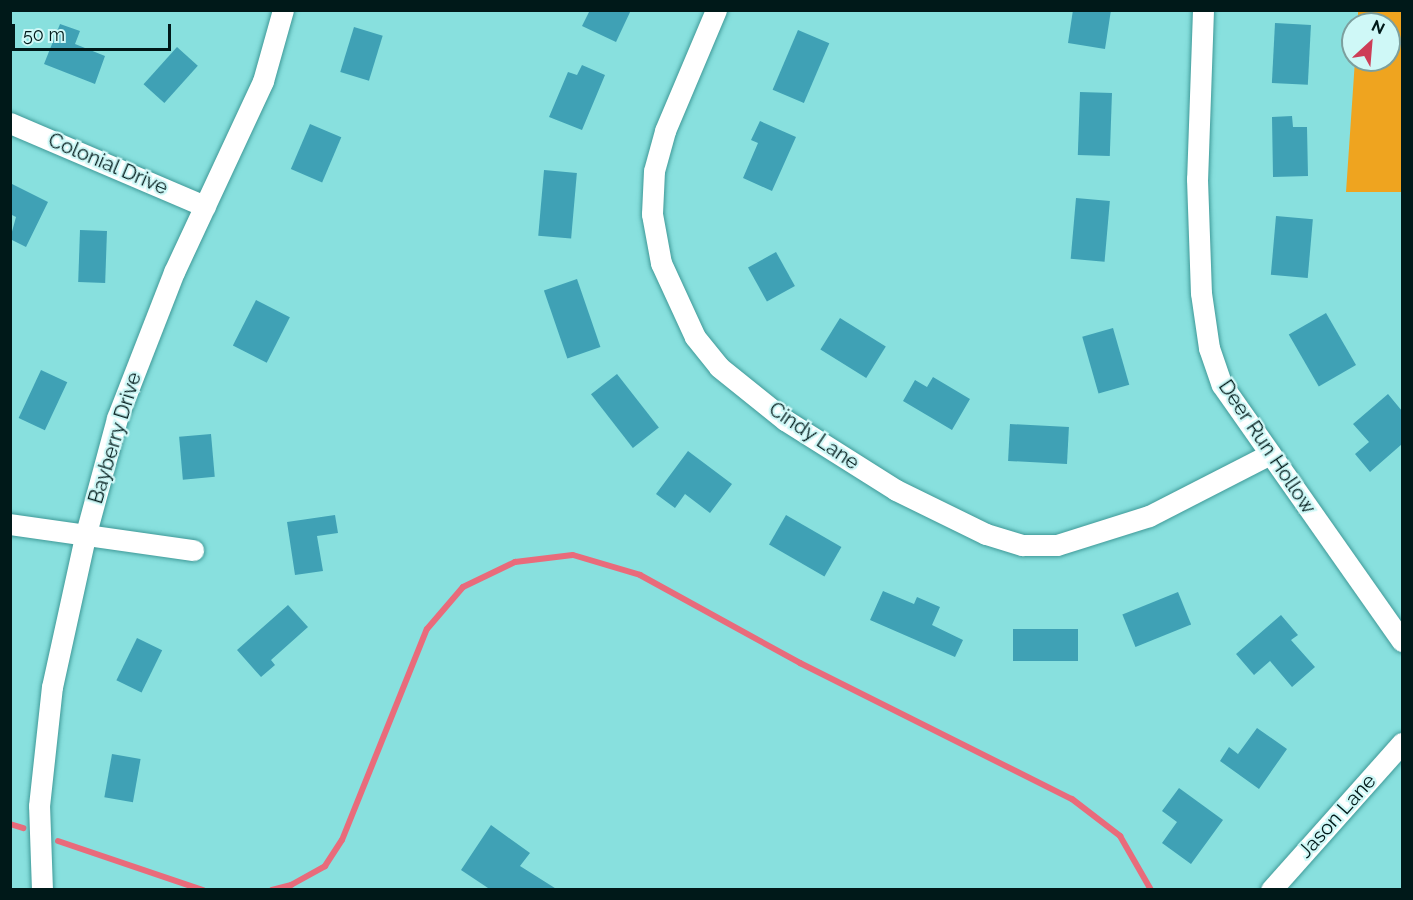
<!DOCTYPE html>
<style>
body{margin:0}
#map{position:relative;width:1413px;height:900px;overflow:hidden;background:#88e0de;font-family:Raleway,sans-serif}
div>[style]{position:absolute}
.green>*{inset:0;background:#efa41f}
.stream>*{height:6px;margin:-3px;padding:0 3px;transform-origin:3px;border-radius:3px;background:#e96b7b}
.building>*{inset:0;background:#3fa1b5;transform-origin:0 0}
.roads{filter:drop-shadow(0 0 2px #3f9998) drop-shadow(0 0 2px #3f9998)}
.street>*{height:21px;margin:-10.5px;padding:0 10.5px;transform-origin:10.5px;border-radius:10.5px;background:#fff}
span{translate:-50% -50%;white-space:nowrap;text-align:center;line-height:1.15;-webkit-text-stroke:4.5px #cff8f7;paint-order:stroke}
.street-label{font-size:20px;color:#001919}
.frame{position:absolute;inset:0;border:12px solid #001919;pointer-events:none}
.north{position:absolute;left:1341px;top:12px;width:60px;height:60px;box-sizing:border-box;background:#cff8f7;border:2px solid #7c9f9e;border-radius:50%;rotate:26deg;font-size:16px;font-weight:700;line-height:24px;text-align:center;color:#001919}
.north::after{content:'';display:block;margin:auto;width:21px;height:27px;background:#cd3d57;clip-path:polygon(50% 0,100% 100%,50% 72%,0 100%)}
.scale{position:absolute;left:12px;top:24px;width:159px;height:27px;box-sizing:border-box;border:3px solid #001919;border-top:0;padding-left:8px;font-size:18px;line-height:21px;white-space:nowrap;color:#001919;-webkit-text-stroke:4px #cff8f7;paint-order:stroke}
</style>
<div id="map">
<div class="green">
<i style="clip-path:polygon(1358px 11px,1402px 11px,1402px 281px,1401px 192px,1346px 192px,1355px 60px,1389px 60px,1389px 24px,1358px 24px)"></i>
</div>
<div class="stream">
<i style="left:10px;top:824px;width:14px;rotate:17deg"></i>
<i style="left:58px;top:841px;width:153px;rotate:18.7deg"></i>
<i style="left:272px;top:890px;width:20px;rotate:-15deg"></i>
<i style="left:291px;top:885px;width:39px;rotate:-29deg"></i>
<i style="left:325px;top:866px;width:31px;rotate:-57deg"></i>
<i style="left:342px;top:840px;width:227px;rotate:-68.1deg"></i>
<i style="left:427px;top:629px;width:55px;rotate:-49.4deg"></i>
<i style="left:463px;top:587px;width:58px;rotate:-25.7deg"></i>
<i style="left:515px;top:562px;width:58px;rotate:-6.9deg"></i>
<i style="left:573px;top:555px;width:70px;rotate:16.6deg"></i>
<i style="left:640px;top:575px;width:183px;rotate:28.8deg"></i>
<i style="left:800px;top:663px;width:304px;rotate:26.6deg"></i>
<i style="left:1072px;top:799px;width:61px;rotate:37.6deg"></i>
<i style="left:1120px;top:836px;width:62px;rotate:60.1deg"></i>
</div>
<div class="building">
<i style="clip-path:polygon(590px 10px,631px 10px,616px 42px,582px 26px)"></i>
<i style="clip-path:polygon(1073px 10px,1111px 10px,1105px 49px,1068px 43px)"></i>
<i style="left:1275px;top:23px;width:36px;height:60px;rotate:3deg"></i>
<i style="clip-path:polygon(60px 24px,80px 31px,75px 44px,105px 56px,95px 84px,44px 64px)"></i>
<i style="left:354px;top:27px;width:30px;height:47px;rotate:17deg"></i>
<i style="left:798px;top:30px;width:34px;height:65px;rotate:23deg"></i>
<i style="left:177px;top:47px;width:28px;height:50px;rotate:42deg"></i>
<i style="clip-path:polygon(582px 65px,605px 75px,582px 130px,549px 117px,568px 72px,577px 75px)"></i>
<i style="left:1080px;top:92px;width:32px;height:63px;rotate:2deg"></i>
<i style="clip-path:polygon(1292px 116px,1293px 127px,1307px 127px,1308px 176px,1273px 177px,1272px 117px)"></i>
<i style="clip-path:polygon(760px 121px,796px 137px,772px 191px,743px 178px,758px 143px,751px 140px)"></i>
<i style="left:310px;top:124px;width:34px;height:49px;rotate:23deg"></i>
<i style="left:544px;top:170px;width:33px;height:66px;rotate:5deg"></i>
<i style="clip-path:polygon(10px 183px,48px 202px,26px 247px,10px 239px,16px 217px,10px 214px)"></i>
<i style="left:1076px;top:198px;width:34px;height:61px;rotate:5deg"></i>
<i style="left:1276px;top:216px;width:37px;height:59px;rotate:5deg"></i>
<i style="left:80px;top:230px;width:27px;height:52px;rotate:2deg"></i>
<i style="left:776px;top:252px;width:39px;height:32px;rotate:61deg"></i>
<i style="left:577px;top:279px;width:72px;height:35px;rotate:71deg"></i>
<i style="left:256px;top:300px;width:38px;height:51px;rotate:27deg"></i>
<i style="left:1326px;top:313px;width:60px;height:43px;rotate:60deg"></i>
<i style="left:840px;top:318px;width:54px;height:37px;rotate:32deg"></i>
<i style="left:1113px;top:328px;width:59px;height:32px;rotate:74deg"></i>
<i style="left:41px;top:370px;width:29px;height:53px;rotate:25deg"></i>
<i style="left:617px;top:374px;width:68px;height:33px;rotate:52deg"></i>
<i style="clip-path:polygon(933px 377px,970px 399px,952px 430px,903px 401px,915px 380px,927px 387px)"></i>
<i style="clip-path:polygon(1388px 394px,1402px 411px,1402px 444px,1370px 472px,1355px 454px,1369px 442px,1353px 424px)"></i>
<i style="left:1010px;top:424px;width:59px;height:37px;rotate:3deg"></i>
<i style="left:211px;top:434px;width:43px;height:32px;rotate:85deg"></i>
<i style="clip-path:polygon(688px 451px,732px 484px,710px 513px,685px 494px,675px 508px,656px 494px)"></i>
<i style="clip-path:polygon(335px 515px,338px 533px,317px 536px,323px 571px,295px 575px,287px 522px)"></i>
<i style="left:786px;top:515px;width:64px;height:34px;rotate:30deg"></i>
<i style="clip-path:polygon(883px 591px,914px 604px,917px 597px,940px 607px,932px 625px,963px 640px,955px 657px,870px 620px)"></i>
<i style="left:1178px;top:592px;width:35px;height:60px;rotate:68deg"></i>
<i style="clip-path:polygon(288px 605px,308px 627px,271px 660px,275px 665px,261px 677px,237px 650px)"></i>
<i style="clip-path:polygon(1281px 615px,1298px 635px,1291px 640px,1315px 667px,1292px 687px,1270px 661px,1254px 675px,1236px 654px)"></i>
<i style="left:1013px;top:629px;width:65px;height:32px"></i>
<i style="left:137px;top:638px;width:28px;height:47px;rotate:26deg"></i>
<i style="clip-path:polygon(1257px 728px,1287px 749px,1259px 789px,1220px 761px,1229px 747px,1238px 754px)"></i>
<i style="left:112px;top:754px;width:29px;height:44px;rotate:10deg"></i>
<i style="clip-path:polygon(1179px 788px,1223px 820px,1191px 864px,1162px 843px,1177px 822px,1162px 811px)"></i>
<i style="clip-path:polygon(491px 825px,530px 853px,520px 866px,558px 890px,491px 890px,461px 870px)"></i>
</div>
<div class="roads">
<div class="street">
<i style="left:716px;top:10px;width:131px;rotate:112.9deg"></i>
<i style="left:665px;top:131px;width:41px;rotate:105.4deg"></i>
<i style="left:654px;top:171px;width:43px;rotate:92.7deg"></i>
<i style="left:652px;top:214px;width:50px;rotate:79.6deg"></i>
<i style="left:661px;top:263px;width:81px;rotate:65.3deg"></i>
<i style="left:695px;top:337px;width:38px;rotate:51deg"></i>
<i style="left:719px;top:367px;width:85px;rotate:38.8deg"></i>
<i style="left:785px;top:420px;width:131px;rotate:32.2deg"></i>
<i style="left:896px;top:490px;width:100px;rotate:26.1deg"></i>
<i style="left:986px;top:534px;width:38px;rotate:17deg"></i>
<i style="left:1022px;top:545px;width:35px"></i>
<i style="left:1057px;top:545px;width:96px;rotate:-17.5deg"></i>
<i style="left:1149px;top:516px;width:136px;rotate:-27.1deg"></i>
<i style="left:1203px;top:10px;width:169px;rotate:92deg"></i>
<i style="left:1197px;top:179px;width:114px;rotate:88deg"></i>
<i style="left:1201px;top:293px;width:56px;rotate:81.7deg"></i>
<i style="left:1209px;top:348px;width:39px;rotate:71deg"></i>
<i style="left:1222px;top:385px;width:313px;rotate:54.9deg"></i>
<i style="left:10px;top:123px;width:212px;rotate:23.1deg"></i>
<i style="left:10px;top:524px;width:185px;rotate:8.1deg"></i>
<i style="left:42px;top:890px;width:84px;rotate:-92deg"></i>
<i style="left:39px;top:806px;width:120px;rotate:-83.8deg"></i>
<i style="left:52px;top:687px;width:154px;rotate:-77.6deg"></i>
<i style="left:85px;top:537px;width:123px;rotate:-74.9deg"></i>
<i style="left:117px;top:418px;width:157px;rotate:-68.7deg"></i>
<i style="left:174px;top:272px;width:211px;rotate:-65deg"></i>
<i style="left:263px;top:81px;width:74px;rotate:-74.3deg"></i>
<i style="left:1271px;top:890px;width:197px;rotate:-48.3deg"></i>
</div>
</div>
<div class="street-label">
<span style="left:108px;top:164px;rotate:23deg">Colonial Drive</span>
<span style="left:814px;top:436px;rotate:34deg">Cindy Lane</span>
<span style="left:115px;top:438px;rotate:-73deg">Bayberry Drive</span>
<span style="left:1267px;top:447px;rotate:56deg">Deer Run Hollow</span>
<span style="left:1337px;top:816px;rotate:-48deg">Jason Lane</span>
</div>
<div class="frame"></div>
<div class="north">N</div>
<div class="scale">50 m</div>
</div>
